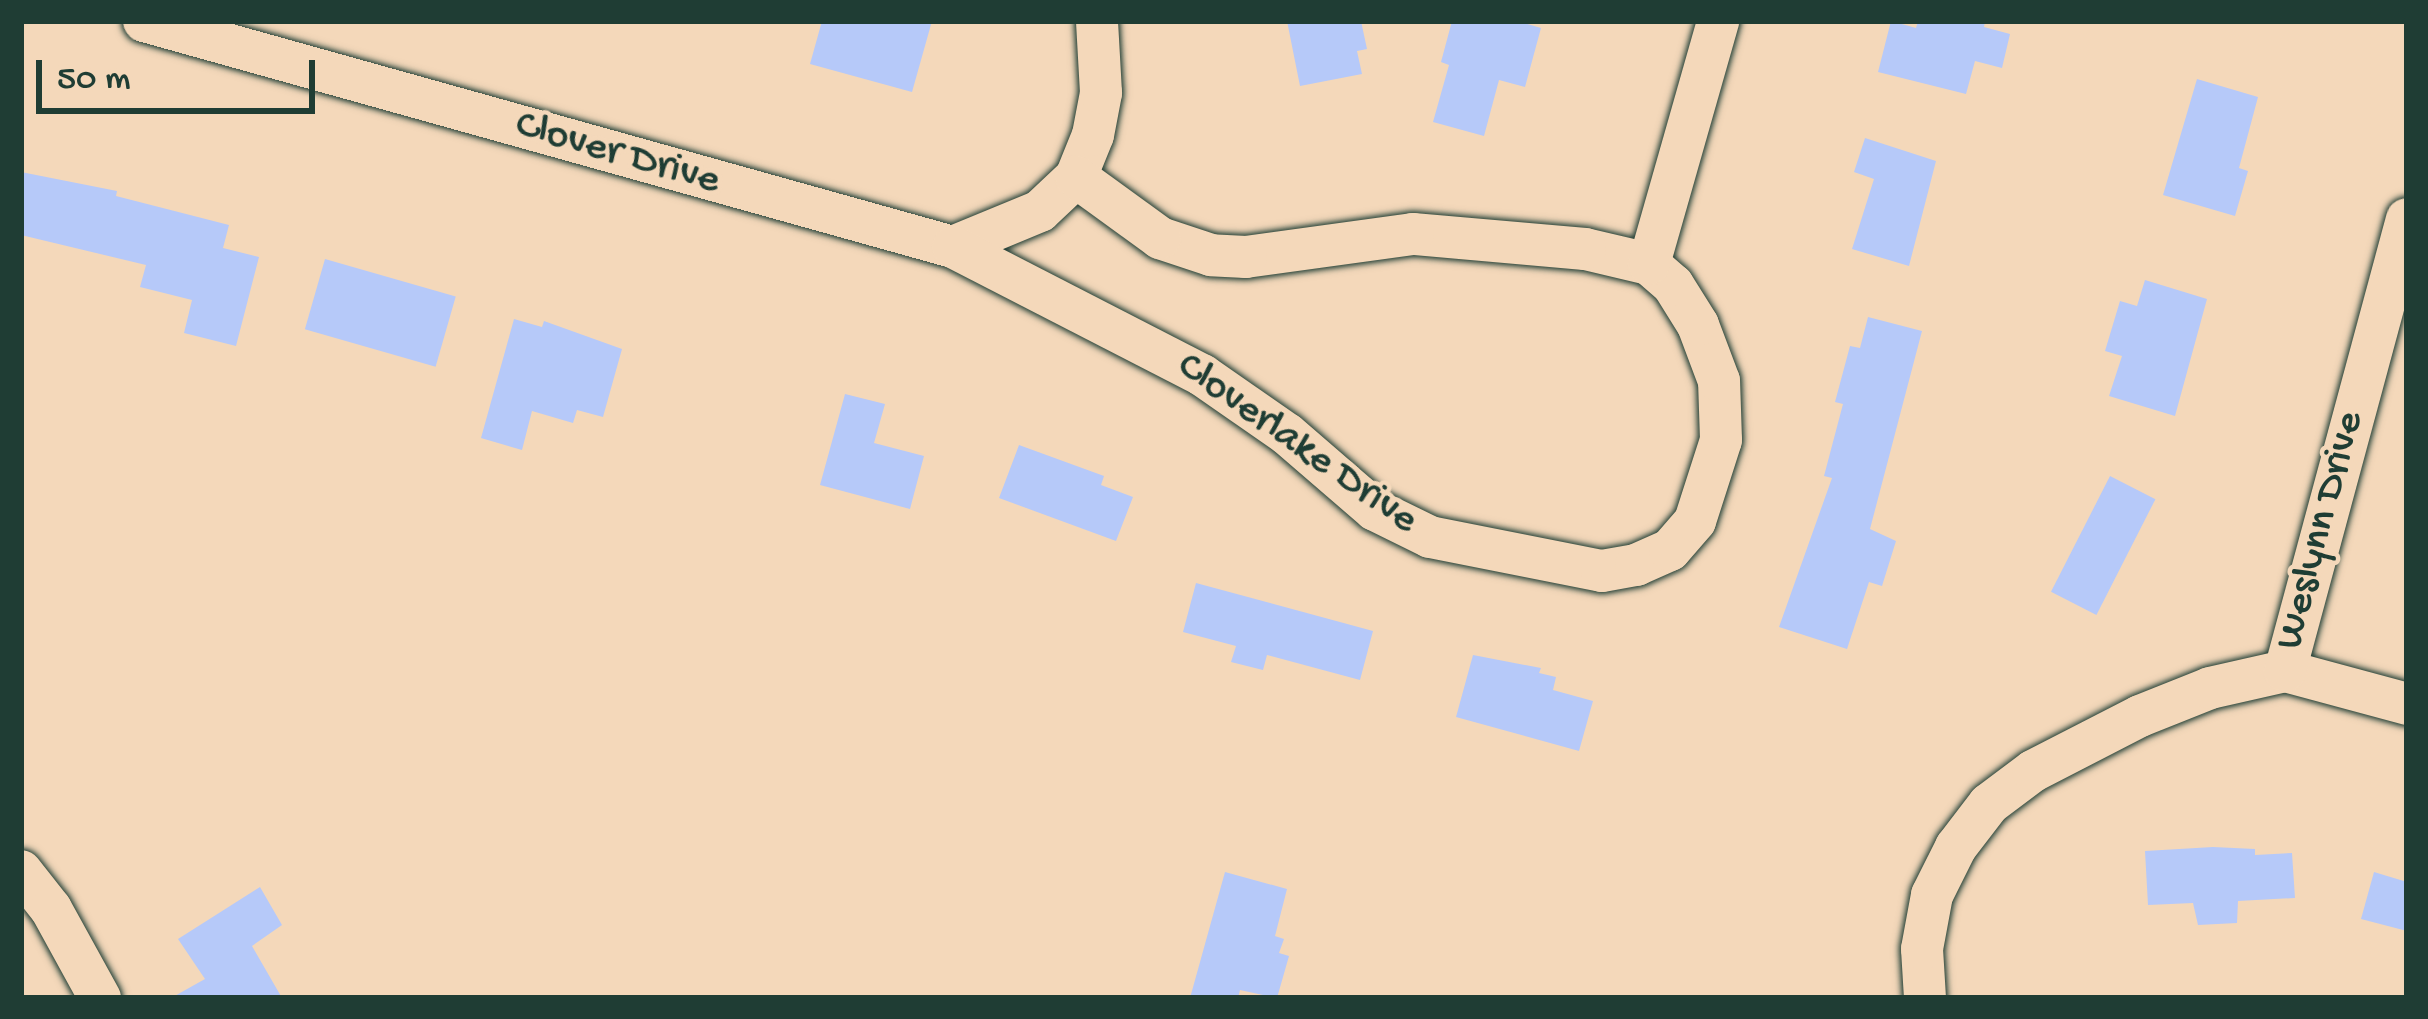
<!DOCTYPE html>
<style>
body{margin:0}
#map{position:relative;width:2428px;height:1019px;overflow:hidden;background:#f4d8ba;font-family:"Gochi Hand",sans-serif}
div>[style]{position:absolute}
.building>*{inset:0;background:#b6c9f9;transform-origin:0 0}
.roads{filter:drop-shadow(0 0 3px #1f3d34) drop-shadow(0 0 3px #1f3d34)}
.street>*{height:42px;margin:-21px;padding:0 21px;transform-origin:21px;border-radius:21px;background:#f4d8ba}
span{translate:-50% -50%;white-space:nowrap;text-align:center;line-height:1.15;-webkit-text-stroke:9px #f4d8ba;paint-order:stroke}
.street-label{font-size:42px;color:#1f3d34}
.frame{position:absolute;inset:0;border:24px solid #1f3d34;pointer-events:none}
.scale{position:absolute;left:36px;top:60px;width:279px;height:54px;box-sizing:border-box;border:6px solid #1f3d34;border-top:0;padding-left:15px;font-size:36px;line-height:42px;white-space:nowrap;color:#1f3d34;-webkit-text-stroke:9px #f4d8ba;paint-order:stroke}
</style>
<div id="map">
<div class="building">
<i style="clip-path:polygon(822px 21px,932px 21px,912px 92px,810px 64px)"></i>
<i style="clip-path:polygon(1287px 21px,1361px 21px,1367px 49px,1357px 51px,1362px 74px,1300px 86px)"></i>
<i style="clip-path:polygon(1452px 21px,1517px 21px,1541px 28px,1525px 87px,1499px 80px,1484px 136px,1433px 122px,1449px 65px,1441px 62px)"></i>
<i style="clip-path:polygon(1891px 21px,1916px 28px,1918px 21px,1985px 21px,1984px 27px,2010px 34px,2002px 68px,1975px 61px,1966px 94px,1878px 72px)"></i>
<i style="clip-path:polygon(2197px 79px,2258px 97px,2239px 168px,2248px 171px,2235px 216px,2163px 195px)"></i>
<i style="clip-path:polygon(1865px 138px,1936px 161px,1909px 266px,1852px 249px,1874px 179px,1854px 172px)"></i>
<i style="clip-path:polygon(21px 172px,117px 191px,116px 196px,229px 225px,223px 248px,259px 257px,236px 346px,184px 333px,192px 300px,140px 287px,146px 265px,21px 235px)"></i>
<i style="left:325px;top:259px;width:136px;height:73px;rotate:16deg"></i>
<i style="clip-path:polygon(2145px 280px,2207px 299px,2175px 416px,2109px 396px,2122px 356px,2105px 351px,2120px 301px,2137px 306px)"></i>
<i style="clip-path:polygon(1868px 317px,1922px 331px,1870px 529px,1896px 541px,1882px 586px,1869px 582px,1847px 649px,1779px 627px,1832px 478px,1824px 476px,1843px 404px,1835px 402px,1850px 346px,1860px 348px)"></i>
<i style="clip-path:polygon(514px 319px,542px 327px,544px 321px,622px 349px,603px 417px,577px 410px,573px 423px,532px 411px,522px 450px,481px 438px)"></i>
<i style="clip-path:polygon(845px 394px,885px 404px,874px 443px,924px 456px,910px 509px,820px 485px)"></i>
<i style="clip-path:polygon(1019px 445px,1104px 476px,1101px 485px,1133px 497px,1116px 541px,999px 498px)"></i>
<i style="left:2110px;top:476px;width:51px;height:130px;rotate:27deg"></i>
<i style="clip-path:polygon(1196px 583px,1373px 631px,1360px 680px,1267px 655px,1263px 670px,1231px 662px,1236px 646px,1183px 632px)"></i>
<i style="clip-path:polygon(1473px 655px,1541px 668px,1539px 673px,1556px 677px,1553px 690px,1593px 701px,1579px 751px,1456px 717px)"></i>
<i style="clip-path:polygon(2213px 847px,2255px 849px,2255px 855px,2292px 853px,2295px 898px,2238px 901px,2237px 923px,2198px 925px,2193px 903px,2148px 905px,2145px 851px)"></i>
<i style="clip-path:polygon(1225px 872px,1287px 889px,1275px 936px,1284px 939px,1279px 953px,1289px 956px,1277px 998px,1240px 990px,1238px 998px,1190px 998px)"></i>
<i style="clip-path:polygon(2374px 872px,2407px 882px,2407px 931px,2361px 919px)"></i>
<i style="clip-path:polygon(260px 887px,282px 925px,252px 946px,282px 998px,171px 998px,205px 979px,178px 939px)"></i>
</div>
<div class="roads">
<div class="street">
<i style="left:144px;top:21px;width:840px;rotate:15.61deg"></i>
<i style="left:953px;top:247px;width:94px;rotate:-22.5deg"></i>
<i style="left:1040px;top:211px;width:50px;rotate:-43.4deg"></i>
<i style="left:1076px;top:177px;width:45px;rotate:-68deg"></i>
<i style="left:1093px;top:135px;width:43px;rotate:-79.2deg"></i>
<i style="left:1101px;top:93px;width:72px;rotate:-93.2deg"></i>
<i style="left:953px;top:247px;width:280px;rotate:27.2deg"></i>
<i style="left:1202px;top:375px;width:103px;rotate:34.8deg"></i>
<i style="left:1287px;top:434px;width:116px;rotate:40.8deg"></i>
<i style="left:1375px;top:510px;width:61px;rotate:26.1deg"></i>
<i style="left:1430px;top:537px;width:175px;rotate:11.2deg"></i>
<i style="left:1602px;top:571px;width:35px;rotate:-10deg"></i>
<i style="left:1636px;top:565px;width:37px;rotate:-24deg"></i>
<i style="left:1670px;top:550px;width:38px;rotate:-49deg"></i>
<i style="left:1695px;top:521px;width:85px;rotate:-72.2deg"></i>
<i style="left:1721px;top:440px;width:59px;rotate:-91.9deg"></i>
<i style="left:1719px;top:381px;width:60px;rotate:-110.6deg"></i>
<i style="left:1698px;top:325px;width:47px;rotate:-122deg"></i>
<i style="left:1673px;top:285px;width:32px;rotate:-139deg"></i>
<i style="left:1649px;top:264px;width:66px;rotate:-166.8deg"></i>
<i style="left:1585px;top:249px;width:173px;rotate:-175deg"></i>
<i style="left:1413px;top:234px;width:169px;rotate:172.2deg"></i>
<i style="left:1246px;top:257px;width:35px;rotate:-177deg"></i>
<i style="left:1211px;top:255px;width:54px;rotate:-161.6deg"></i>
<i style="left:1160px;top:238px;width:104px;rotate:-144deg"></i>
<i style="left:1649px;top:264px;width:253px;rotate:-74.1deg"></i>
<i style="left:2285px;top:671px;width:126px;rotate:15.1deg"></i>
<i style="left:21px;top:871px;width:48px;rotate:51.7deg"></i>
<i style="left:51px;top:909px;width:102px;rotate:61.2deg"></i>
<i style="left:1925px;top:998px;width:49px;rotate:-93.5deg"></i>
<i style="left:1922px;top:949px;width:55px;rotate:-79.5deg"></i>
<i style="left:1932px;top:895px;width:54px;rotate:-63.4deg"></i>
<i style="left:1956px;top:847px;width:54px;rotate:-52.5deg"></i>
<i style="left:1989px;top:804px;width:55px;rotate:-36.9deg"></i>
<i style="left:2033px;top:771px;width:120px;rotate:-27.2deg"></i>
<i style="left:2140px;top:716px;width:75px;rotate:-21.8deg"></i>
<i style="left:2210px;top:688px;width:77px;rotate:-12.8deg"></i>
<i style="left:2285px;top:671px;width:468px;rotate:-74.9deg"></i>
</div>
</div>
<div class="street-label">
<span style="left:617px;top:155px;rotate:16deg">Clover Drive</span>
<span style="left:1296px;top:445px;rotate:35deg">Cloverlake Drive</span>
<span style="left:2322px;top:531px;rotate:-75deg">Weslynn Drive</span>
</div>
<div class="frame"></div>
<div class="scale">50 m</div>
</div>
